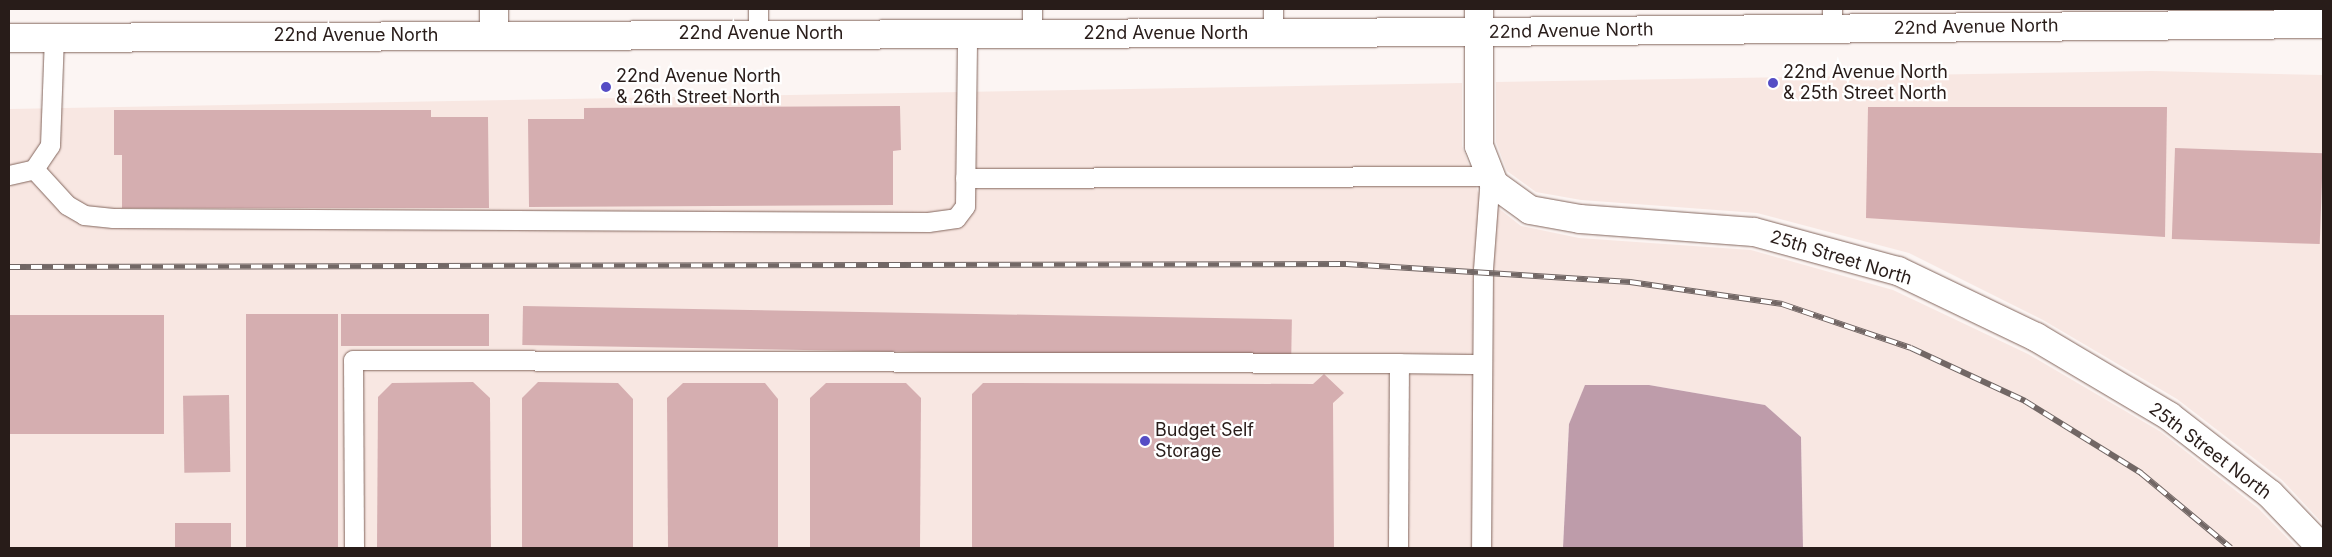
<!DOCTYPE html>
<style>
body{margin:0}
#map{position:relative;width:2332px;height:557px;overflow:hidden;background:#fcf5f3;font-family:Inter,sans-serif}
div>[style]{position:absolute}
.built>*{inset:0;background:#f8e7e2}
.water>*{inset:0;background:#be9caa}
.building>*{inset:0;background:#d5aeb0;transform-origin:0 0}
.roads{filter:drop-shadow(0 0 1px #83665d) drop-shadow(0 0 1px #83665d)}
.service>*{height:19px;margin:-9.5px;padding:0 9.5px;transform-origin:9.5px;border-radius:9.5px;background:#fff}
.minor>*{height:28px;margin:-14px;padding:0 14px;transform-origin:14px;border-radius:14px;background:#fff}
.secondary>*{height:28px;margin:-14px;padding:0 14px;transform-origin:14px;border-radius:14px;background:#fff}
.rail>*{height:5.5px;margin-top:-2.75px;transform-origin:0;background:repeating-linear-gradient(90deg,#fff 0 11px,#726765 0 22px);box-sizing:border-box;border-block:1px solid #726765}
.dots>*{width:14px;height:14px;translate:-50% -50%;box-sizing:border-box;border:2px solid #fff;border-radius:50%}
span{translate:-50% -50%;white-space:nowrap;text-align:center;line-height:1.15;-webkit-text-stroke:4.5px #fff;paint-order:stroke}
.street-label{font-size:18px;color:#281c19}
.poi-label{font-size:18px;color:#281c19}
.left{translate:0 -50%;text-align:left}
.frame{position:absolute;inset:0;border:10px solid #281c19;pointer-events:none}
</style>
<div id="map">
<div class="built">
<i style="clip-path:polygon(2152px 71px,2323px 75px,2323px 524px,2282px 480px,2177px 399px,2043px 320px,1909px 253px,1757px 213px,1581px 200px,1536px 192px,1507px 171px,1496px 142px,1496px 82px)"></i>
<i style="clip-path:polygon(1462px 83px,1462px 146px,1478px 192px,1521px 226px,1579px 238px,1751px 250px,1893px 290px,2028px 354px,2161px 432px,2258px 508px,2297px 548px,1803px 548px,1801px 437px,1765px 405px,1649px 385px,1585px 386px,1569px 424px,1563px 548px,9px 548px,9px 109px)"></i>
</div>
<div class="water">
<i style="clip-path:polygon(1585px 385px,1649px 385px,1765px 405px,1801px 437px,1803px 548px,1563px 548px,1569px 424px)"></i>
</div>
<div class="building">
<i style="clip-path:polygon(900px 106px,901px 150px,893px 151px,893px 205px,529px 207px,528px 119px,584px 119px,584px 108px)"></i>
<i style="clip-path:polygon(1868px 107px,2167px 107px,2165px 237px,1866px 218px)"></i>
<i style="clip-path:polygon(114px 110px,431px 110px,431px 117px,488px 117px,489px 208px,122px 208px,122px 155px,114px 155px)"></i>
<i style="left:2175px;top:148px;width:148px;height:91px;rotate:2deg"></i>
<i style="left:523px;top:306px;width:769px;height:39px;rotate:1deg"></i>
<i style="left:246px;top:314px;width:92px;height:234px"></i>
<i style="left:341px;top:314px;width:148px;height:32px"></i>
<i style="left:9px;top:315px;width:155px;height:119px"></i>
<i style="clip-path:polygon(1324px 374px,1344px 393px,1333px 403px,1334px 548px,972px 548px,972px 394px,983px 383px,1313px 384px)"></i>
<i style="clip-path:polygon(473px 382px,490px 398px,491px 548px,377px 548px,378px 397px,392px 383px)"></i>
<i style="clip-path:polygon(538px 382px,618px 383px,633px 399px,633px 548px,522px 548px,522px 398px)"></i>
<i style="clip-path:polygon(683px 383px,765px 383px,778px 399px,778px 548px,668px 548px,667px 398px)"></i>
<i style="clip-path:polygon(826px 383px,906px 383px,921px 398px,920px 548px,810px 548px,810px 398px)"></i>
<i style="left:229px;top:395px;width:77px;height:46px;rotate:89deg"></i>
<i style="left:175px;top:523px;width:56px;height:25px"></i>
</div>
<div class="roads">
<div class="service">
<i style="left:758px;top:9px;width:24px;rotate:90deg"></i>
<i style="left:1032px;top:9px;width:24px;rotate:90deg"></i>
<i style="left:1273px;top:9px;width:23px;rotate:90deg"></i>
<i style="left:1832px;top:9px;width:20px;rotate:90deg"></i>
<i style="left:34px;top:169px;width:49px;rotate:47.5deg"></i>
<i style="left:67px;top:205px;width:20px;rotate:30deg"></i>
<i style="left:84px;top:215px;width:29px;rotate:6deg"></i>
<i style="left:113px;top:218px;width:815px;rotate:0.28deg"></i>
<i style="left:928px;top:222px;width:28px;rotate:-8deg"></i>
<i style="left:956px;top:218px;width:15px;rotate:-53deg"></i>
<i style="left:965px;top:206px;width:173px;rotate:-89.3deg"></i>
<i style="left:9px;top:175px;width:26px;rotate:-13deg"></i>
<i style="left:34px;top:169px;width:29px;rotate:-56deg"></i>
<i style="left:50px;top:145px;width:108px;rotate:-87.9deg"></i>
<i style="left:965px;top:178px;width:525px;rotate:-0.22deg"></i>
<i style="left:1490px;top:176px;width:94px;rotate:94.3deg"></i>
<i style="left:1483px;top:270px;width:278px;rotate:90.4deg"></i>
<i style="left:354px;top:548px;width:188px;rotate:-90.3deg"></i>
<i style="left:353px;top:360px;width:1046px;rotate:0.16deg"></i>
<i style="left:1398px;top:548px;width:185px;rotate:-89.7deg"></i>
<i style="left:1399px;top:363px;width:83px;rotate:0.7deg"></i>
</div>
<div class="minor">
<i style="left:494px;top:9px;width:24px;rotate:90deg"></i>
<i style="left:1479px;top:9px;width:137px;rotate:90deg"></i>
<i style="left:1479px;top:146px;width:41px;rotate:68.5deg"></i>
<i style="left:1494px;top:184px;width:44px;rotate:35.8deg"></i>
<i style="left:1530px;top:210px;width:51px;rotate:10.2deg"></i>
<i style="left:1580px;top:219px;width:174px;rotate:4.3deg"></i>
<i style="left:1754px;top:232px;width:149px;rotate:15.2deg"></i>
<i style="left:1898px;top:271px;width:153px;rotate:25.6deg"></i>
<i style="left:2036px;top:337px;width:155px;rotate:30.7deg"></i>
<i style="left:2169px;top:416px;width:128px;rotate:37.7deg"></i>
<i style="left:2270px;top:494px;width:75px;rotate:46.1deg"></i>
</div>
<div class="secondary">
<i style="left:9px;top:38px;width:1470px;rotate:-0.23deg"></i>
<i style="left:1479px;top:32px;width:844px;rotate:-0.54deg"></i>
</div>
</div>
<div class="rail">
<i style="left:9px;top:267px;width:1337px;rotate:-0.13deg"></i>
<i style="left:1346px;top:264px;width:285px;rotate:3.6deg"></i>
<i style="left:1630px;top:282px;width:154px;rotate:8.2deg"></i>
<i style="left:1782px;top:304px;width:136px;rotate:18.8deg"></i>
<i style="left:1911px;top:348px;width:126px;rotate:24.9deg"></i>
<i style="left:2025px;top:401px;width:137px;rotate:31.8deg"></i>
<i style="left:2141px;top:473px;width:117px;rotate:39.8deg"></i>
</div>
<div class="dots">
<i style="left:1773px;top:83px;background:#554dc5"></i>
<i style="left:606px;top:87px;background:#554dc5"></i>
<i style="left:1145px;top:441px;background:#554dc5"></i>
</div>
<div class="street-label">
<span style="left:1976px;top:27px;rotate:-1deg">22nd Avenue North</span>
<span style="left:1571px;top:31px;rotate:-1deg">22nd Avenue North</span>
<span style="left:761px;top:33px">22nd Avenue North</span>
<span style="left:1166px;top:33px">22nd Avenue North</span>
<span style="left:356px;top:35px">22nd Avenue North</span>
<span style="left:1841px;top:258px;rotate:17deg">25th Street North</span>
<span style="left:2210px;top:451px;rotate:37deg">25th Street North</span>
</div>
<div class="poi-label">
<span class="left" style="left:1783px;top:83px">22nd Avenue North<br>&amp; 25th Street North</span>
<span class="left" style="left:616px;top:87px">22nd Avenue North<br>&amp; 26th Street North</span>
<span class="left" style="left:1155px;top:441px">Budget Self<br>Storage</span>
</div>
<div class="frame"></div>
</div>
